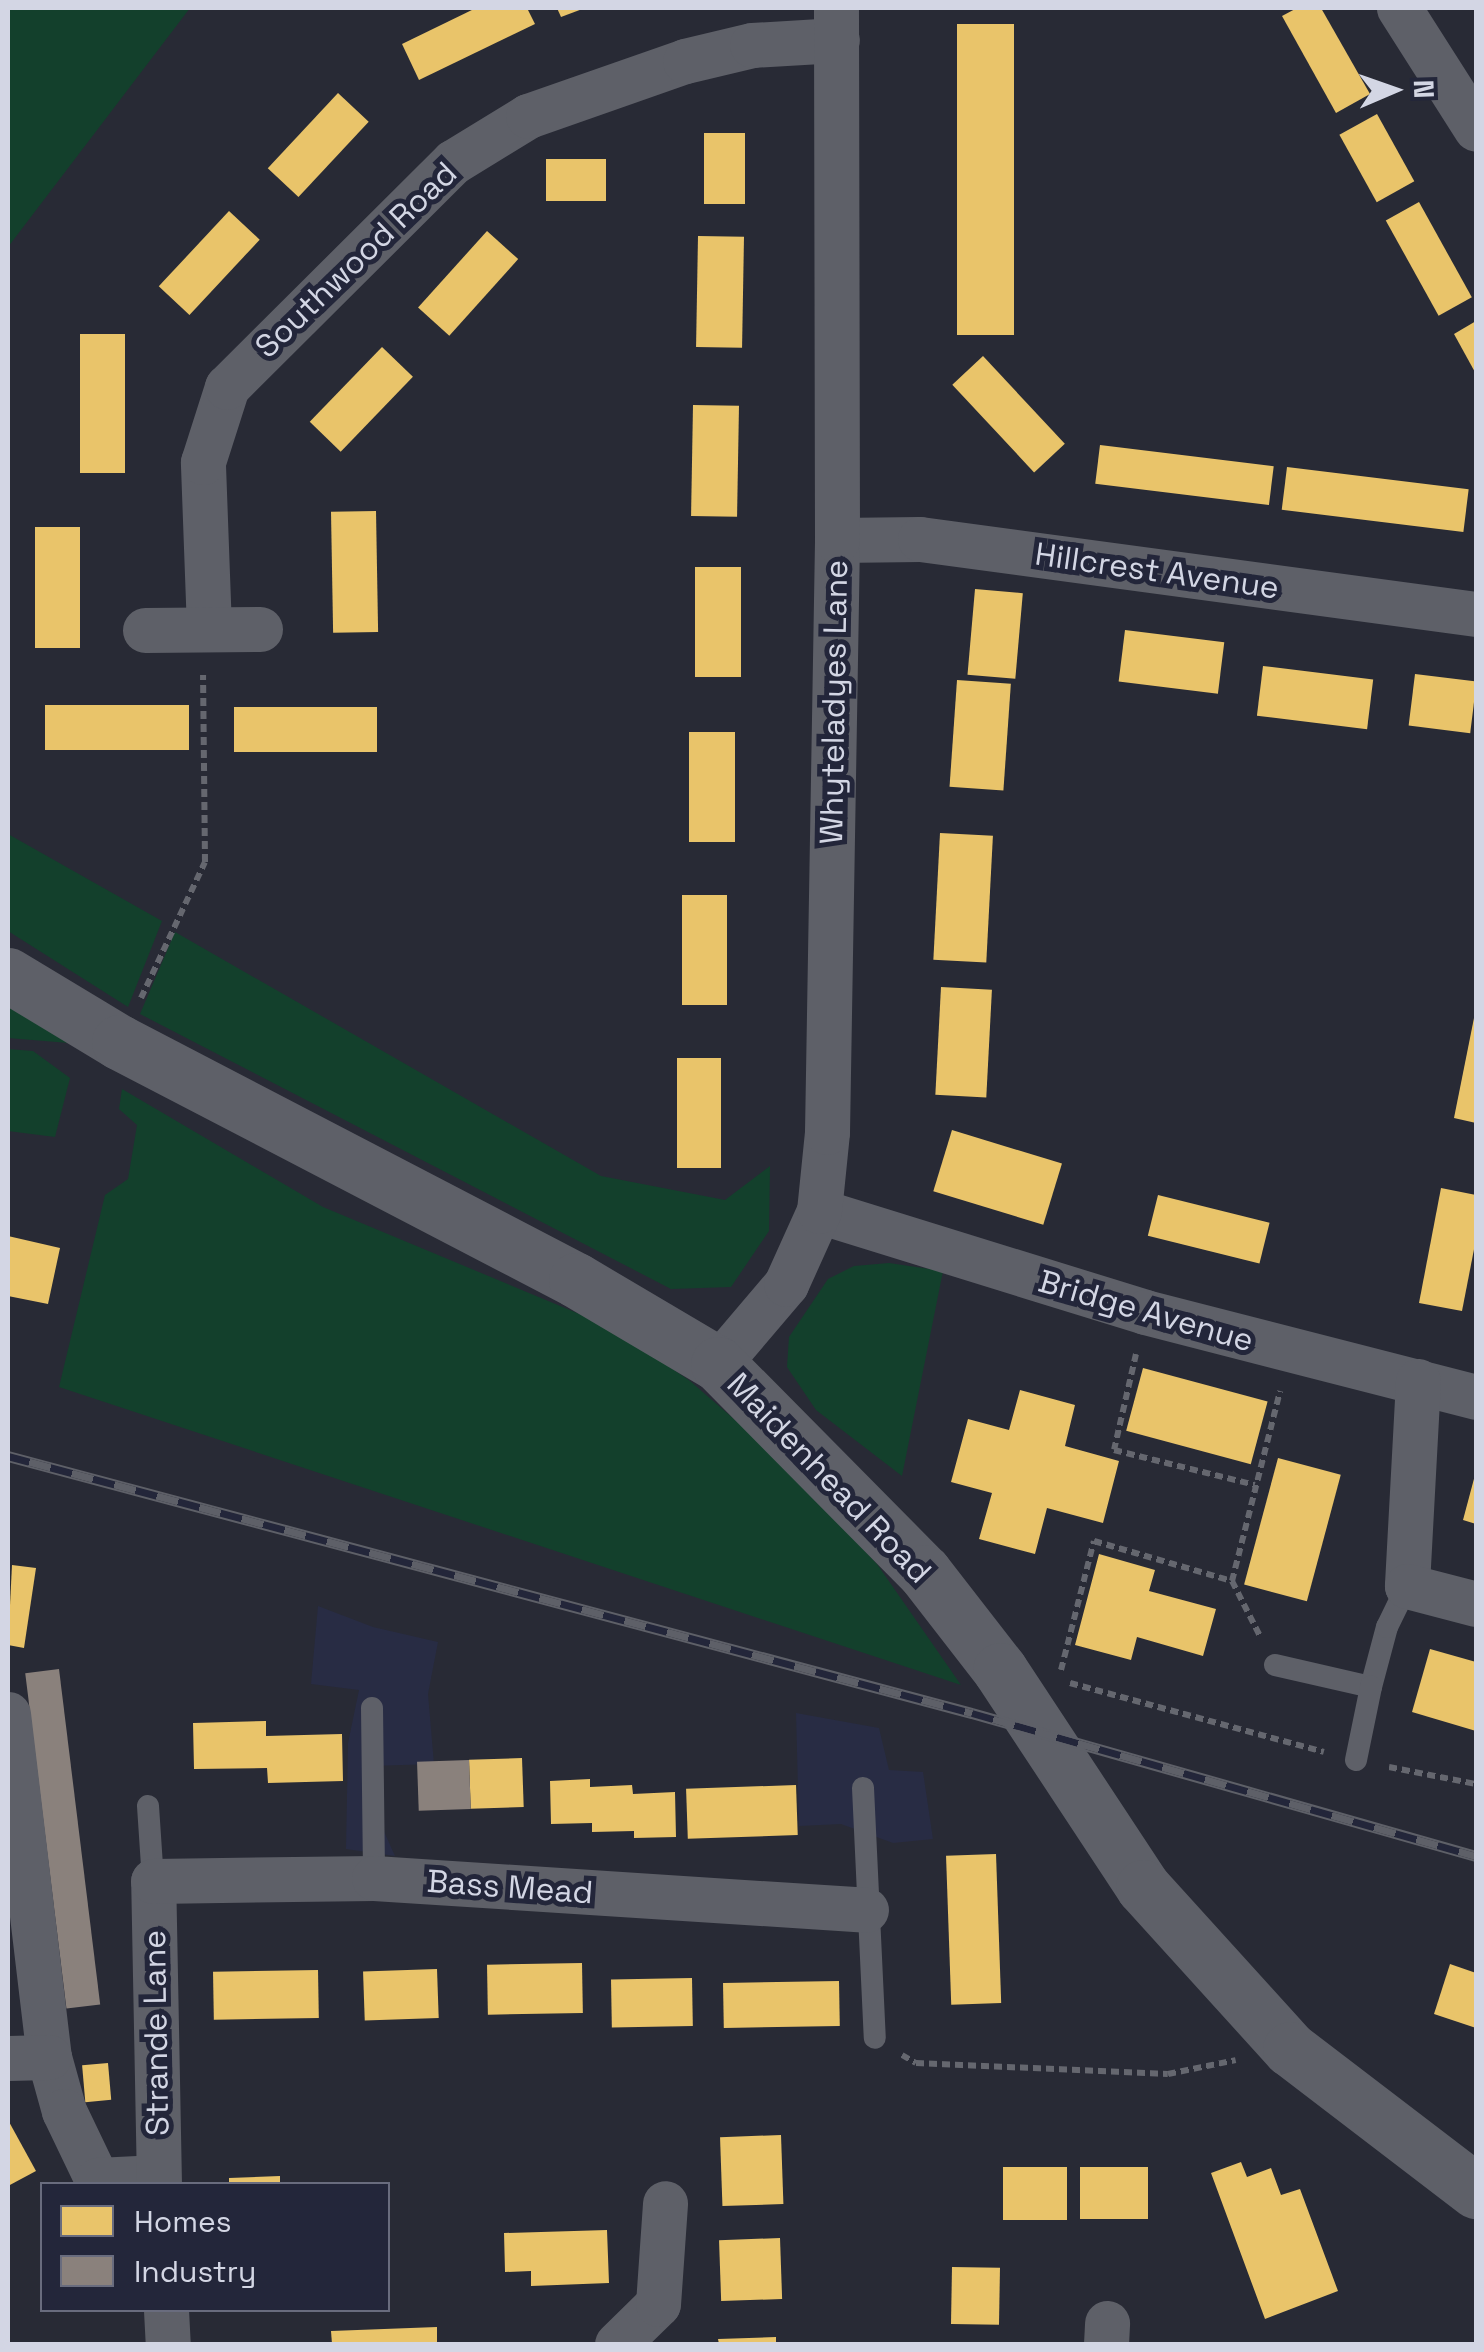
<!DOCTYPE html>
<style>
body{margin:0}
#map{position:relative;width:1484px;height:2352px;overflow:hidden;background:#282a35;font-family:"Space Grotesk",sans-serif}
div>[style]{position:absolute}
.built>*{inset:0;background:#282c44}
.green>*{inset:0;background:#13402c}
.homes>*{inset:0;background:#e9c46a;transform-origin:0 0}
.industry>*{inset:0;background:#8a817c;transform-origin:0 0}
.path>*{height:6px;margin-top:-3px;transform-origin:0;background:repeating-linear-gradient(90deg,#65676f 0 8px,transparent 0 13px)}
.lane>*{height:22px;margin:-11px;padding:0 11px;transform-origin:11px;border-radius:11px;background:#5e6068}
.street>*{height:45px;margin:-22.5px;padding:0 22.5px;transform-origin:22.5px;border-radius:22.5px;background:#5e6068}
.secondary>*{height:55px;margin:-27.5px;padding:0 27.5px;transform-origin:27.5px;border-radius:27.5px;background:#5e6068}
.rail>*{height:11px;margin-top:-5.5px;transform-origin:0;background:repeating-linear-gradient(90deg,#23263a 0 22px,#5e6068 0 44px);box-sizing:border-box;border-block:2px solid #5e6068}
span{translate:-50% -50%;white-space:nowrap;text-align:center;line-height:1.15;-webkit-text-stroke:10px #23263a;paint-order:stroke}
.street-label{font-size:32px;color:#d3d6e4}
.frame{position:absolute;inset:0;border:10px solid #d3d6e4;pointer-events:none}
.legend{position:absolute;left:40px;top:2182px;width:350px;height:130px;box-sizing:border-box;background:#23263a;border:2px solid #696c7e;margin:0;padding:12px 18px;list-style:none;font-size:30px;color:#d3d6e4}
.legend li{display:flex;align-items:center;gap:20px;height:50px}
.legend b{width:50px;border:2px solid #696c7e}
.north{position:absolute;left:1344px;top:40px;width:100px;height:100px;-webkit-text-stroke:8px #23263a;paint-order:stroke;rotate:88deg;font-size:28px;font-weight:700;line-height:40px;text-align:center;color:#d3d6e4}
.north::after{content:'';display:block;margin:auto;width:35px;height:45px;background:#d3d6e4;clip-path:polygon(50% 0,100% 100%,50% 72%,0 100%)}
</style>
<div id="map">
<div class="built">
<i style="clip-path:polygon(318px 1606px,373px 1627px,438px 1642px,428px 1694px,434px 1764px,371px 1766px,370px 1800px,395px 1856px,346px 1849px,348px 1743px,359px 1690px,311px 1684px)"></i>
<i style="clip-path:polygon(796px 1713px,879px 1728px,889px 1770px,923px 1772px,933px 1839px,893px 1843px,841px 1824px,799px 1826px)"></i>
</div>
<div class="green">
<i style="clip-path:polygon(8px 8px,190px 8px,8px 247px)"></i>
<i style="clip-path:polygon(8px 834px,162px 921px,128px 1007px,8px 931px)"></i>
<i style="clip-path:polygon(175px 932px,601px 1176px,725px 1200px,770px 1166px,769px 1231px,731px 1287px,671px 1289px,140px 1014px)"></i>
<i style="clip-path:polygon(8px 1008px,14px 1009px,69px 1043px,8px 1038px)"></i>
<i style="clip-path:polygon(8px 1049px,33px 1051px,70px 1078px,55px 1137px,8px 1131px)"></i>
<i style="clip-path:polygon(122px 1089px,323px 1207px,613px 1328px,690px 1381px,771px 1451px,877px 1564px,961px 1685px,59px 1387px,105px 1195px,128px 1179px,137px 1125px,119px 1109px)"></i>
<i style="clip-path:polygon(889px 1263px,943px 1271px,902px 1476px,816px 1410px,787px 1367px,789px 1337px,828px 1279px,854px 1266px)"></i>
</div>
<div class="homes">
<i style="clip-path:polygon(476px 8px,527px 8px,535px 24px,419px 80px,402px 44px)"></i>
<i style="clip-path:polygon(557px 8px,585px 8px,561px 17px)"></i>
<i style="clip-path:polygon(1297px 8px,1321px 8px,1370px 94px,1336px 113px,1282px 16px)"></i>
<i style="left:957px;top:24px;width:57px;height:311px"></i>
<i style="left:338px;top:93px;width:42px;height:103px;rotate:43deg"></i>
<i style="left:1377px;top:114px;width:77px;height:43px;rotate:61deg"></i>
<i style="left:704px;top:133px;width:41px;height:71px"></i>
<i style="left:546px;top:159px;width:60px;height:42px"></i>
<i style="left:1419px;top:202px;width:109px;height:38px;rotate:61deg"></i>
<i style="left:229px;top:211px;width:42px;height:103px;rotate:43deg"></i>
<i style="left:487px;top:231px;width:42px;height:103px;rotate:42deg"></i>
<i style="left:698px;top:236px;width:46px;height:111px;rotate:1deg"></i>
<i style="clip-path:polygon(1476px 321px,1476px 374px,1454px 334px)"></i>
<i style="left:125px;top:334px;width:139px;height:45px;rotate:90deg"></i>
<i style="left:382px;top:347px;width:43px;height:104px;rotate:44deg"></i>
<i style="left:983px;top:356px;width:120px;height:42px;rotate:47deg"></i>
<i style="left:693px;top:405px;width:46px;height:111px;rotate:1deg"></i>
<i style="left:1100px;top:445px;width:175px;height:39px;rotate:7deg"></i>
<i style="left:1287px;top:467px;width:183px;height:43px;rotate:7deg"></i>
<i style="left:376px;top:511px;width:121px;height:45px;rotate:89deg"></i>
<i style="left:35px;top:527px;width:45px;height:121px"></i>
<i style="left:695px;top:567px;width:46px;height:110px"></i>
<i style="left:975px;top:589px;width:48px;height:86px;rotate:5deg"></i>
<i style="left:1125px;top:630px;width:100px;height:52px;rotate:7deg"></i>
<i style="left:1263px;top:666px;width:111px;height:50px;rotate:7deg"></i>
<i style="left:1415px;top:674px;width:62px;height:52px;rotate:7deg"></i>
<i style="left:957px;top:680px;width:54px;height:107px;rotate:4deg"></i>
<i style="left:189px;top:705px;width:45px;height:144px;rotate:90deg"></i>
<i style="left:377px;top:707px;width:45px;height:143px;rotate:90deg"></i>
<i style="left:689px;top:732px;width:46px;height:110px"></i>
<i style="left:940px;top:833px;width:53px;height:127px;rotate:3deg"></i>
<i style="left:682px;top:895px;width:45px;height:110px"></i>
<i style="left:941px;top:987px;width:51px;height:108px;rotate:3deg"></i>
<i style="clip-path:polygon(1475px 1013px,1476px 1013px,1476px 1123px,1454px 1118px)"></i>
<i style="left:677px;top:1058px;width:44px;height:110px"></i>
<i style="left:952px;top:1130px;width:115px;height:64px;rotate:17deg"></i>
<i style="clip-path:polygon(1441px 1188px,1476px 1195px,1476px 1239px,1462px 1311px,1419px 1303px)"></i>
<i style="left:1158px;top:1195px;width:115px;height:42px;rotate:14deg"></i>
<i style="clip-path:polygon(8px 1236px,60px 1248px,48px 1304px,8px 1296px)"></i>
<i style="left:1143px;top:1368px;width:129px;height:65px;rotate:15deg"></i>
<i style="clip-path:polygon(1020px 1390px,1075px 1405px,1065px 1446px,1119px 1461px,1103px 1523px,1047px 1508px,1035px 1554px,979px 1539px,992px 1493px,951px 1482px,968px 1419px,1009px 1430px)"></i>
<i style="left:1278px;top:1458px;width:65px;height:131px;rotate:15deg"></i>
<i style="clip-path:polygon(1475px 1475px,1476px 1475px,1476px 1524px,1463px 1520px)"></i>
<i style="clip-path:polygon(1099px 1554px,1155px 1570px,1149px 1591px,1216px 1609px,1203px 1656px,1137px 1637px,1131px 1660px,1075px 1645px)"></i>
<i style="clip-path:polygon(12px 1565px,36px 1568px,24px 1648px,8px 1645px)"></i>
<i style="clip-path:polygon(1430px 1649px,1476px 1662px,1476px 1731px,1412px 1712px)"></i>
<i style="clip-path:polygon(266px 1721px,266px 1736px,342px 1734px,343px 1781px,268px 1783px,267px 1768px,194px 1769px,193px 1723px)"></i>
<i style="left:522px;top:1758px;width:49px;height:53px;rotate:88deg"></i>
<i style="clip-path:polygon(590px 1779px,590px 1787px,632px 1785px,633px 1794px,675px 1792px,676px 1837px,634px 1838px,634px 1831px,592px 1832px,592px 1823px,551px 1824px,550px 1781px)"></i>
<i style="left:796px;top:1785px;width:50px;height:110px;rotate:88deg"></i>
<i style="left:996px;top:1854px;width:149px;height:50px;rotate:88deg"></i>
<i style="left:582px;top:1963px;width:50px;height:95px;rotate:89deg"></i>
<i style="clip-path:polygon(1450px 1964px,1476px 1973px,1476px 2028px,1434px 2014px)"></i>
<i style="left:437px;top:1969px;width:49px;height:74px;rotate:88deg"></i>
<i style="left:318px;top:1970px;width:48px;height:105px;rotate:89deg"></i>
<i style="left:692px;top:1978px;width:48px;height:81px;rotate:89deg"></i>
<i style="left:839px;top:1981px;width:45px;height:116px;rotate:89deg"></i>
<i style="left:108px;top:2063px;width:37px;height:26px;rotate:85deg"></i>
<i style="clip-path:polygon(8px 2120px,36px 2171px,8px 2186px)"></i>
<i style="left:781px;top:2135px;width:69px;height:61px;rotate:88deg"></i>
<i style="clip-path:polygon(1241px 2162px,1247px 2177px,1271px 2168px,1281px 2195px,1300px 2189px,1338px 2291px,1265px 2319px,1211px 2173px)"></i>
<i style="left:1003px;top:2167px;width:64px;height:53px"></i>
<i style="left:1080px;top:2167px;width:68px;height:52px"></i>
<i style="clip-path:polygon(280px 2176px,280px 2184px,229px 2184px,229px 2178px)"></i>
<i style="clip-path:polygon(607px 2230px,609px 2283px,531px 2286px,531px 2271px,505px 2272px,504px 2233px)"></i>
<i style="left:780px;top:2238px;width:61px;height:61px;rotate:88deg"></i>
<i style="left:952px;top:2267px;width:48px;height:57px;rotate:1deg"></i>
<i style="clip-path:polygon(437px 2327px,437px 2344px,332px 2344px,331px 2331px)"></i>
<i style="clip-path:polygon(776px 2337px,776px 2344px,719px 2344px,718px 2339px)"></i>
</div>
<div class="industry">
<i style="left:59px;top:1669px;width:338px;height:34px;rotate:83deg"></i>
<i style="left:469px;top:1760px;width:49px;height:52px;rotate:88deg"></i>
</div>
<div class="path">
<i style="left:141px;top:998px;width:150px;rotate:-64.8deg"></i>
<i style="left:205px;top:862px;width:187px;rotate:-90.6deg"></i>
<i style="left:1136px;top:1354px;width:98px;rotate:102.9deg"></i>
<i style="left:1114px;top:1450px;width:145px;rotate:13.9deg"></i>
<i style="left:1232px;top:1581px;width:64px;rotate:63deg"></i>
<i style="left:1061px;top:1670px;width:133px;rotate:-75.7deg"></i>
<i style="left:1094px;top:1541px;width:144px;rotate:16.2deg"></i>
<i style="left:1232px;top:1581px;width:196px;rotate:-75.8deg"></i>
<i style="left:1070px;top:1683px;width:263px;rotate:15.2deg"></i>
<i style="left:1389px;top:1767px;width:89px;rotate:11.1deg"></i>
<i style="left:902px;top:2055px;width:16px;rotate:30deg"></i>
<i style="left:916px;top:2063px;width:252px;rotate:2.5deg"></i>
<i style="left:1168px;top:2074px;width:69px;rotate:-11.6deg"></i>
</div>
<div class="lane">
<i style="left:1275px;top:1665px;width:98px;rotate:12.9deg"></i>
<i style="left:1371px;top:1687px;width:62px;rotate:-75.1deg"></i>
<i style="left:1387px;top:1627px;width:46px;rotate:-64deg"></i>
<i style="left:372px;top:1708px;width:170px;rotate:89.3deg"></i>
<i style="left:1356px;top:1760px;width:75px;rotate:-78.4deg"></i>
<i style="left:863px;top:1788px;width:250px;rotate:87.3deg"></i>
<i style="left:148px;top:1806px;width:75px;rotate:86.2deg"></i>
</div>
<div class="street">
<i style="left:1399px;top:8px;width:143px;rotate:57.5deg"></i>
<i style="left:837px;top:540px;width:83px;rotate:-0.7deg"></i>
<i style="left:920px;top:539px;width:561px;rotate:7.68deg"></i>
<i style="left:209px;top:629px;width:167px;rotate:-92.1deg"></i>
<i style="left:203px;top:462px;width:79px;rotate:-72.3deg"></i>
<i style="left:227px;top:387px;width:319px;rotate:-44.9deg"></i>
<i style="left:453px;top:162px;width:88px;rotate:-31.5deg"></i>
<i style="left:528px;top:116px;width:166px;rotate:-19.3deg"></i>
<i style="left:685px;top:61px;width:69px;rotate:-13.4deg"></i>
<i style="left:752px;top:45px;width:85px;rotate:-3.4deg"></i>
<i style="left:145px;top:630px;width:115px;rotate:-0.5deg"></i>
<i style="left:819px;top:1211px;width:341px;rotate:17.2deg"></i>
<i style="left:1145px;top:1312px;width:342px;rotate:14.4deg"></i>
<i style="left:718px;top:1364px;width:105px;rotate:-49.6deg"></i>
<i style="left:786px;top:1284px;width:80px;rotate:-65.7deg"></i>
<i style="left:819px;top:1211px;width:79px;rotate:-84.2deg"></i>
<i style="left:827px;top:1132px;width:592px;rotate:-89.03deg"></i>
<i style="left:837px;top:540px;width:532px;rotate:-90.11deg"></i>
<i style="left:1418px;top:1381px;width:205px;rotate:93.1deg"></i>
<i style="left:1407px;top:1586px;width:71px;rotate:14.6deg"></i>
<i style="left:8px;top:1714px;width:345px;rotate:83.2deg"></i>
<i style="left:49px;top:2057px;width:56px;rotate:74.5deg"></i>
<i style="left:64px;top:2111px;width:76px;rotate:64.4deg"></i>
<i style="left:97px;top:2180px;width:61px;rotate:-2.8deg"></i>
<i style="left:8px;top:2058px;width:41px;rotate:-1.4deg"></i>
<i style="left:159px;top:2184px;width:303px;rotate:-91.1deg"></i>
<i style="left:153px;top:1881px;width:221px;rotate:-0.8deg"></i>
<i style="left:374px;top:1878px;width:493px;rotate:3.7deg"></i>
<i style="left:166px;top:2310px;width:34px;rotate:87deg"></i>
<i style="left:617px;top:2344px;width:57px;rotate:-44.3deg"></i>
<i style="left:658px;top:2304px;width:101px;rotate:-86deg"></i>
<i style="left:1106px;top:2344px;width:21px;rotate:-87deg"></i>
</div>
<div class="secondary">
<i style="left:8px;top:975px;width:130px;rotate:31.1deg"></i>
<i style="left:119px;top:1042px;width:515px;rotate:27.51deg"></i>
<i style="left:576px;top:1280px;width:165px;rotate:30.6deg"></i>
<i style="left:718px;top:1364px;width:293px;rotate:45.3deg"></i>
<i style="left:924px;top:1572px;width:124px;rotate:52.2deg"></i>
<i style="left:1000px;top:1670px;width:260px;rotate:56.6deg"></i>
<i style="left:1143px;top:1887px;width:219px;rotate:47.8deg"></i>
<i style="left:1290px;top:2049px;width:234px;rotate:37.4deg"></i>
</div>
<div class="rail">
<i style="left:8px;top:1456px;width:998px;rotate:14.93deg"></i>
<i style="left:972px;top:1713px;width:524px;rotate:15.84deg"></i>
</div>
<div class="street-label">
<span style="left:356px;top:260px;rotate:-44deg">Southwood Road</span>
<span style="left:1157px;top:571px;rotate:8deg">Hillcrest Avenue</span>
<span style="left:834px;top:702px;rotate:-89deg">Whyteladyes Lane</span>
<span style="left:1146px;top:1311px;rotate:16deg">Bridge Avenue</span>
<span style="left:829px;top:1478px;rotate:46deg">Maidenhead Road</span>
<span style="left:510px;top:1887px;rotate:4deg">Bass Mead</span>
<span style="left:156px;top:2033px;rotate:-91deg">Strande Lane</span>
</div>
<div class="frame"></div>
<ul class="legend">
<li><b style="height:28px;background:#e9c46a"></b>Homes</li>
<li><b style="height:28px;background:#8a817c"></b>Industry</li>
</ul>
<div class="north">N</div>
</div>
